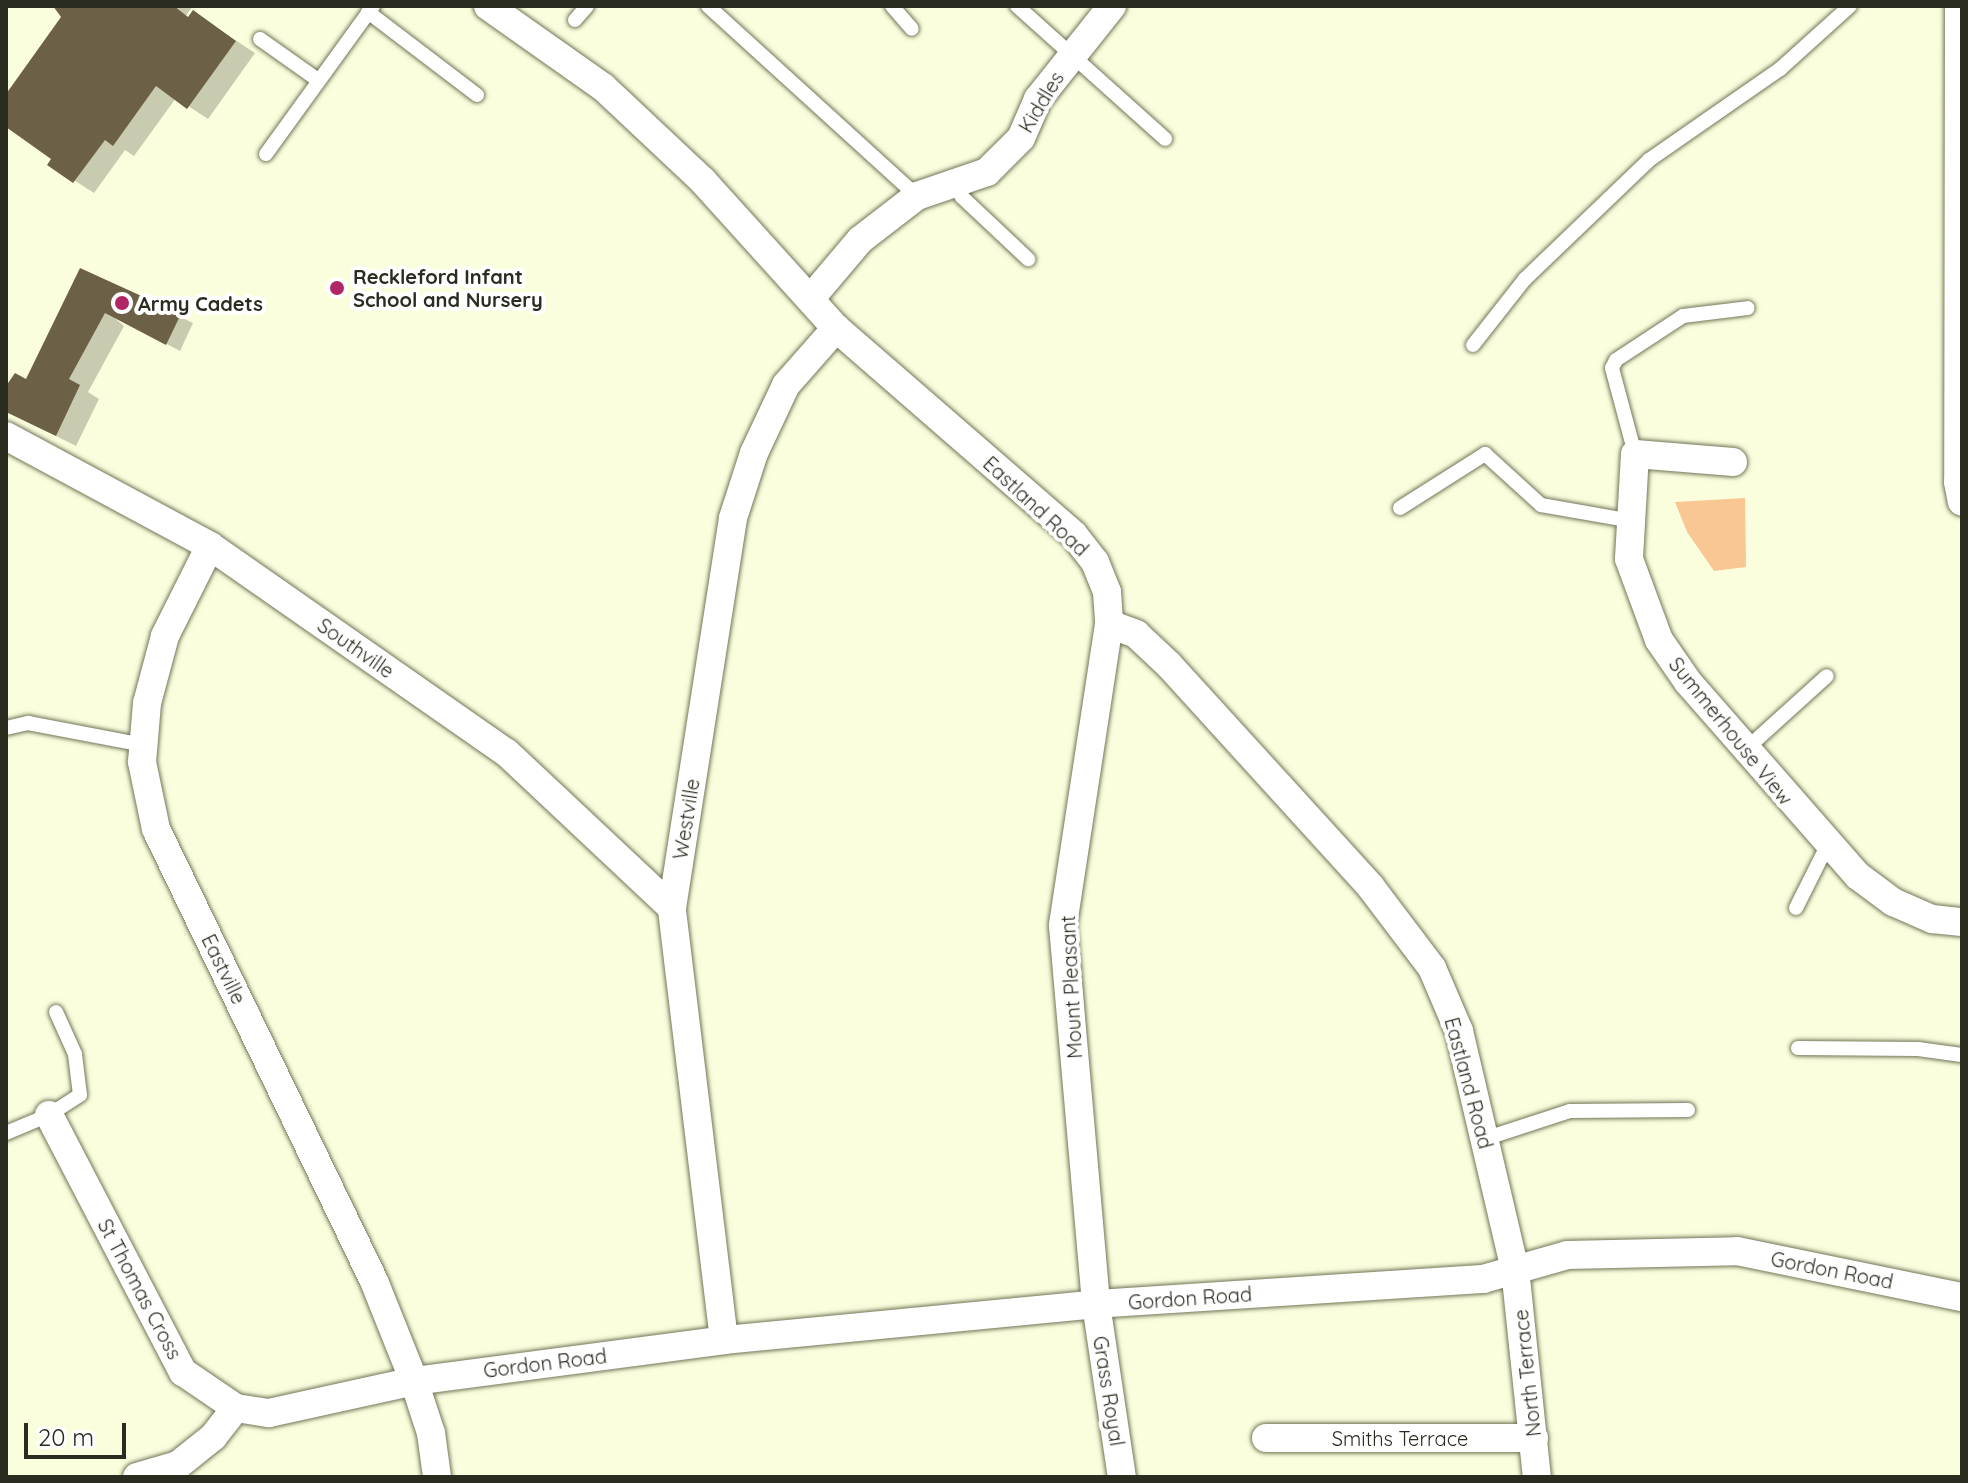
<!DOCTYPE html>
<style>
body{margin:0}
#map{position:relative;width:1968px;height:1483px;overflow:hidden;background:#fbfedd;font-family:Quicksand,sans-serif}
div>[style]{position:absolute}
.green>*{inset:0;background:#f8c794}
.shadow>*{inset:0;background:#0003}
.building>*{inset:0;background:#6c6146}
.roads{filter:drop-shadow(0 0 2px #727557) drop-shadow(0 0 2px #727557)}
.lane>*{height:14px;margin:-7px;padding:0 7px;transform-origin:7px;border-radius:7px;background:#fff}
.street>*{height:28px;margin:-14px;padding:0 14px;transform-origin:14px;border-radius:14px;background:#fff}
.dots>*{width:22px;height:22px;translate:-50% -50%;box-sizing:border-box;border:4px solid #fff;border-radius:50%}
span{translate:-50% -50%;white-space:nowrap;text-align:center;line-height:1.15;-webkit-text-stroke:8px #fff;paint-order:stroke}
.street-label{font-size:20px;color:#2b2c20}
.poi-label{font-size:20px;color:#2b2c20;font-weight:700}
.left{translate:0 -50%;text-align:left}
.frame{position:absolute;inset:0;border:8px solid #2b2c20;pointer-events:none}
.scale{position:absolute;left:24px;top:1423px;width:102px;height:36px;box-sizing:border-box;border:4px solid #2b2c20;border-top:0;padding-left:10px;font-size:24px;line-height:28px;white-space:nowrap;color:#2b2c20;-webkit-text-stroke:6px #fff;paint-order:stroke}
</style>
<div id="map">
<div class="green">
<i style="clip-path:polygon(1745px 498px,1746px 567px,1714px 571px,1687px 532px,1675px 502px)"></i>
</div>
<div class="shadow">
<i style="clip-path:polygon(55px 6px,193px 6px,182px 21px,194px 13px,255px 53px,208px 119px,176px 98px,134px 156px,125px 150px,94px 193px,49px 164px,53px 159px,6px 124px,6px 98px,64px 16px)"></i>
<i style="clip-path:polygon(81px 270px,193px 323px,180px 351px,110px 314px,124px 326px,88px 392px,99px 399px,76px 446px,6px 411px,6px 390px,27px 381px)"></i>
</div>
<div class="building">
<i style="clip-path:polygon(53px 6px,174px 6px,188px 17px,193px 10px,236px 41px,187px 109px,156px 86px,113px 146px,105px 140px,73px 183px,47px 165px,51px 159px,6px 127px,6px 94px,61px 17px)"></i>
<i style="clip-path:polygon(80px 268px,181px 314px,166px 345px,105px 313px,69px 379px,80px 385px,56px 436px,6px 412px,6px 386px,15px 373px,26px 379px)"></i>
</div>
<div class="roads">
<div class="lane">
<i style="left:708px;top:6px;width:282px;rotate:42.3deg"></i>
<i style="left:892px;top:6px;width:30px;rotate:49deg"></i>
<i style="left:1017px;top:6px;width:199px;rotate:41.9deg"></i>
<i style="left:368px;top:12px;width:137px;rotate:37.3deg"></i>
<i style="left:575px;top:20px;width:18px;rotate:-49deg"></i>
<i style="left:260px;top:39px;width:71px;rotate:35.3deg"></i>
<i style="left:266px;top:154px;width:183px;rotate:-54.1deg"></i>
<i style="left:956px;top:183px;width:15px;rotate:67deg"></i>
<i style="left:962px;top:197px;width:91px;rotate:43.2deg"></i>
<i style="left:1473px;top:345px;width:84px;rotate:-51.8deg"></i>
<i style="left:1525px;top:279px;width:172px;rotate:-43.8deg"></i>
<i style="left:1649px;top:160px;width:160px;rotate:-34.8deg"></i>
<i style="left:1780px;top:69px;width:94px;rotate:-42deg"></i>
<i style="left:1635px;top:454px;width:89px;rotate:-105deg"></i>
<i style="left:1612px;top:368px;width:9px;rotate:-63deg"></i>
<i style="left:1616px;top:360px;width:80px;rotate:-33.3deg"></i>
<i style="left:1683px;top:316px;width:65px;rotate:-7deg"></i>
<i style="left:1400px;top:508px;width:101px;rotate:-32.4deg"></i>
<i style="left:1485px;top:454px;width:76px;rotate:42.3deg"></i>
<i style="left:1541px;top:505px;width:92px;rotate:10deg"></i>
<i style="left:6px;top:728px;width:23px;rotate:-13deg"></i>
<i style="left:28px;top:723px;width:117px;rotate:10.8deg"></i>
<i style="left:1745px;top:750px;width:110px;rotate:-42.1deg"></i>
<i style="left:1796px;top:908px;width:69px;rotate:-63.4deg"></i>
<i style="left:1798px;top:1048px;width:120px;rotate:0.5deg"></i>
<i style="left:1918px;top:1049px;width:44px;rotate:7.8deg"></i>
<i style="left:6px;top:1133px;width:47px;rotate:-22.7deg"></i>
<i style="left:49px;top:1115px;width:37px;rotate:-33deg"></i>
<i style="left:80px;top:1095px;width:41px;rotate:-97deg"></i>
<i style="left:75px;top:1054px;width:46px;rotate:-114.3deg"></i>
<i style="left:1484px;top:1139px;width:90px;rotate:-18deg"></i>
<i style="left:1570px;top:1111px;width:118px;rotate:-0.5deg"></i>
</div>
<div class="street">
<i style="left:488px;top:6px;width:141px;rotate:35.2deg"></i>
<i style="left:603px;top:87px;width:137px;rotate:43.2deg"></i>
<i style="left:703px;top:181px;width:198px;rotate:47.9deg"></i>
<i style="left:836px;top:328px;width:315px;rotate:41deg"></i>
<i style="left:1074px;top:535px;width:34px;rotate:52deg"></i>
<i style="left:1095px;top:562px;width:32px;rotate:68deg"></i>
<i style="left:1107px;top:592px;width:32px;rotate:86deg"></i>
<i style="left:1109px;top:624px;width:305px;rotate:98.7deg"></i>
<i style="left:1063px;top:926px;width:379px;rotate:85deg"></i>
<i style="left:1096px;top:1304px;width:175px;rotate:81.5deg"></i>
<i style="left:1959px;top:6px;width:476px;rotate:90.1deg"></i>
<i style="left:1958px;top:482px;width:20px;rotate:79deg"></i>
<i style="left:811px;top:298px;width:76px;rotate:-49.8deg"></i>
<i style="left:860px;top:240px;width:72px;rotate:-37.7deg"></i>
<i style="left:917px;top:196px;width:74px;rotate:-18.9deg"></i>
<i style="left:987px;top:172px;width:48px;rotate:-45deg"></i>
<i style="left:1021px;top:138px;width:43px;rotate:-66.4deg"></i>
<i style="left:1038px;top:99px;width:119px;rotate:-51.5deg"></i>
<i style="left:6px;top:436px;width:232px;rotate:28.3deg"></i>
<i style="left:210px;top:546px;width:362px;rotate:34.9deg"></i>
<i style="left:507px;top:753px;width:226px;rotate:43.2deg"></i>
<i style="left:1733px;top:462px;width:98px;rotate:-175.3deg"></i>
<i style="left:1635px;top:454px;width:105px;rotate:93.3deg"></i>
<i style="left:1629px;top:559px;width:86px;rotate:69.7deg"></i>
<i style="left:1659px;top:640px;width:51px;rotate:55.4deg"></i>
<i style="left:1688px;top:682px;width:258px;rotate:48.8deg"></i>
<i style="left:1858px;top:876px;width:44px;rotate:36.6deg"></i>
<i style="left:1893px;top:902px;width:43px;rotate:23.6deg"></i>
<i style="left:1932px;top:919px;width:30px;rotate:6deg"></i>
<i style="left:210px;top:546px;width:101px;rotate:116.6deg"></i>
<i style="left:165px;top:636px;width:69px;rotate:105deg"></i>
<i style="left:147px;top:703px;width:59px;rotate:94.8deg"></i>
<i style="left:142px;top:762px;width:68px;rotate:78.2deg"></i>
<i style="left:156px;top:829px;width:502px;rotate:64.25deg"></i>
<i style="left:374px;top:1281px;width:108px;rotate:68.2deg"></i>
<i style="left:414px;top:1381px;width:55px;rotate:71.9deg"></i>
<i style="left:431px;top:1433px;width:44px;rotate:82.2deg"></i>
<i style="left:1109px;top:624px;width:29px;rotate:20deg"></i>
<i style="left:1136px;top:634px;width:45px;rotate:43.2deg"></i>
<i style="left:1169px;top:665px;width:299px;rotate:47.7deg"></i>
<i style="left:1370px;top:886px;width:103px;rotate:52.9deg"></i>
<i style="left:1432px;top:968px;width:69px;rotate:66.8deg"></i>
<i style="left:1459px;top:1031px;width:244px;rotate:76.8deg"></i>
<i style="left:1515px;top:1269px;width:209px;rotate:84deg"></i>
<i style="left:49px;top:1115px;width:290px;rotate:62.5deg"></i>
<i style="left:183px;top:1372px;width:64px;rotate:34.2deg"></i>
<i style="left:236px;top:1408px;width:33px;rotate:9deg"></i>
<i style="left:269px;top:1413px;width:148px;rotate:-12.4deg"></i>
<i style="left:414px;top:1381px;width:313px;rotate:-7.5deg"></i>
<i style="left:724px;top:1340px;width:374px;rotate:-5.5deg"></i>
<i style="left:1096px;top:1304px;width:388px;rotate:-3.7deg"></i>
<i style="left:1483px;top:1279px;width:87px;rotate:-15.9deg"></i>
<i style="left:1567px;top:1255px;width:170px;rotate:-1.3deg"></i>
<i style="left:1737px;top:1251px;width:230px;rotate:11.6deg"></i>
<i style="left:724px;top:1340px;width:435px;rotate:-96.9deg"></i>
<i style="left:672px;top:908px;width:395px;rotate:-81.1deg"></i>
<i style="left:733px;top:518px;width:68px;rotate:-72.1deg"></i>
<i style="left:754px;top:453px;width:75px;rotate:-64.8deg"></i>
<i style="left:786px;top:385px;width:76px;rotate:-48.7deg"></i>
<i style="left:1266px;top:1438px;width:268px"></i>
<i style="left:137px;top:1477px;width:43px;rotate:-16.3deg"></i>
<i style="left:178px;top:1465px;width:45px;rotate:-38.7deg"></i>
<i style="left:213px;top:1437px;width:37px;rotate:-52deg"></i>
</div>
</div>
<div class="dots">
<i style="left:337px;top:288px;background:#b12664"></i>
<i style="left:122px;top:303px;background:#b12664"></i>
</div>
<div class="street-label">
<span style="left:1041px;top:102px;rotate:-59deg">Kiddles</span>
<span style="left:1036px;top:506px;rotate:43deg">Eastland Road</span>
<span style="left:356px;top:648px;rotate:35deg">Southville</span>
<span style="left:1731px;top:731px;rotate:51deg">Summerhouse View</span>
<span style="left:686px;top:819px;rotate:-81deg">Westville</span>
<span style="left:224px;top:969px;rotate:64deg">Eastville</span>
<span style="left:1071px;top:987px;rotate:-93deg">Mount Pleasant</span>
<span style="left:1469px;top:1083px;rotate:75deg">Eastland Road</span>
<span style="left:1832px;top:1270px;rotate:11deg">Gordon Road</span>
<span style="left:140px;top:1289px;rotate:62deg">St Thomas Cross</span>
<span style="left:1190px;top:1298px;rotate:-4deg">Gordon Road</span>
<span style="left:545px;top:1363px;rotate:-7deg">Gordon Road</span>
<span style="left:1527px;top:1373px;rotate:-96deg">North Terrace</span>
<span style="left:1109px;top:1391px;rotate:81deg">Grass Royal</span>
<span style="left:1400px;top:1438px">Smiths Terrace</span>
</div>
<div class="poi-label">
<span class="left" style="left:353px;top:288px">Reckleford Infant<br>School and Nursery</span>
<span class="left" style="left:138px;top:303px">Army Cadets</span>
</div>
<div class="frame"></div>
<div class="scale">20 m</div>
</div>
